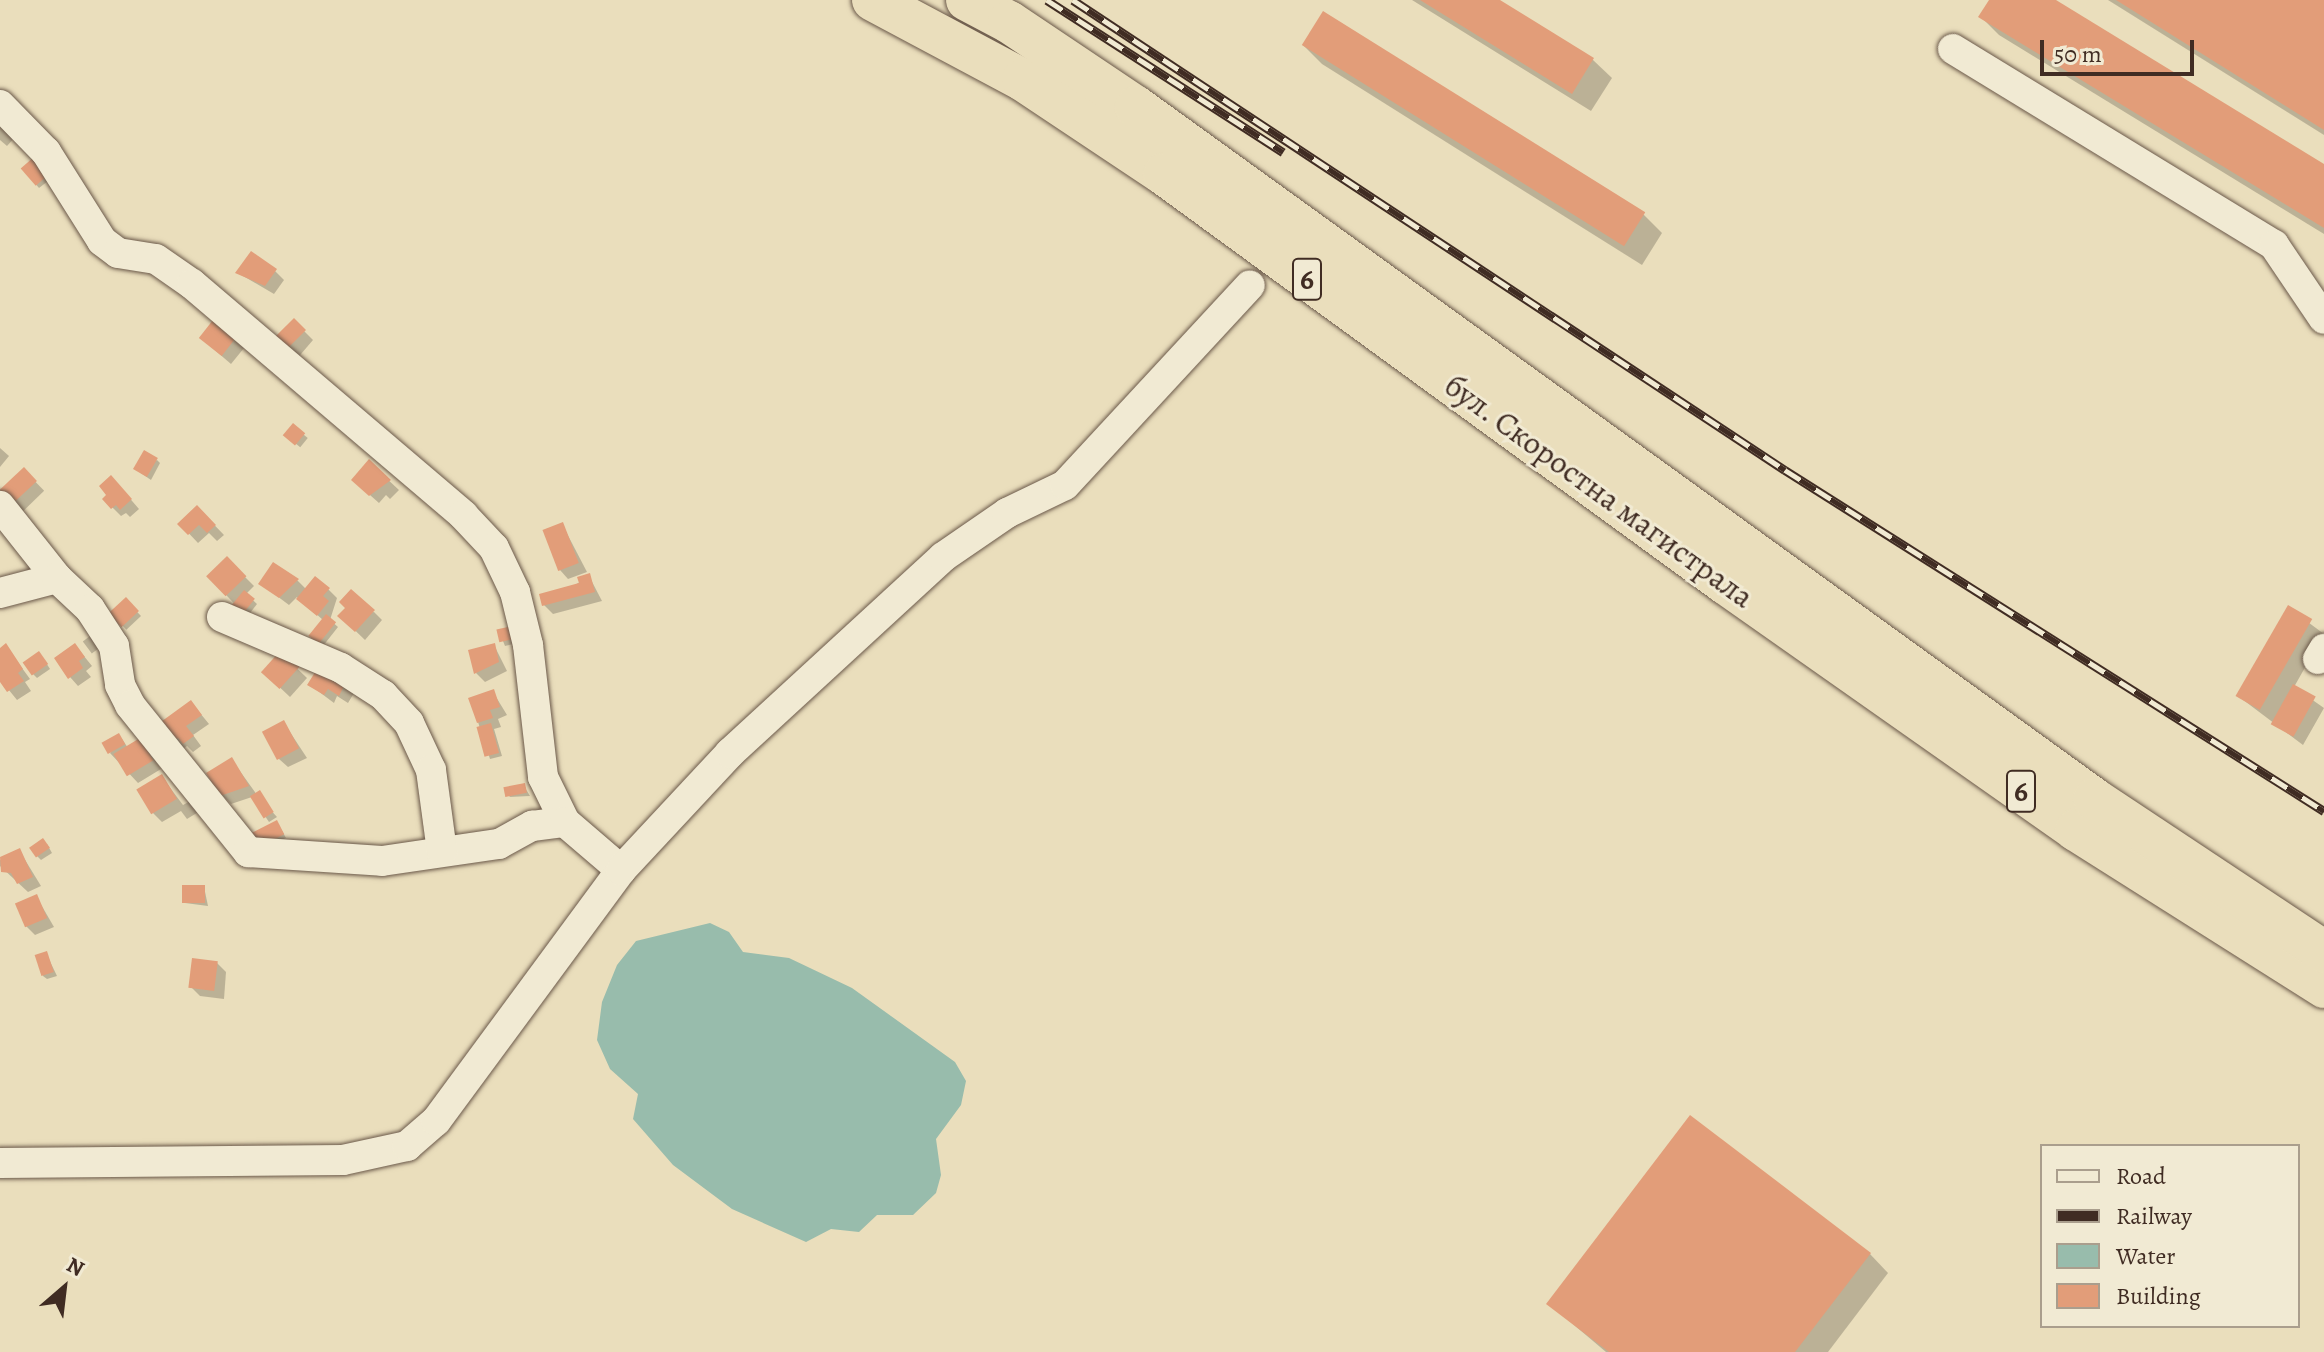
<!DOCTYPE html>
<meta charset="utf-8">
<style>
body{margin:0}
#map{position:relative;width:2324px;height:1352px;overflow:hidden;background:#eadebc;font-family:Alegreya,serif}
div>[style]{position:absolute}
.water>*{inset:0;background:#98bcac}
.shadow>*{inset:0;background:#0003;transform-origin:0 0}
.building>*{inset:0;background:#e29d79;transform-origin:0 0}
.roads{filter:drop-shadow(0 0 2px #6a5849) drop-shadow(0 0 2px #6a5849)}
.minor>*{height:30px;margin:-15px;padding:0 15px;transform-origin:15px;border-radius:15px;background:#f1ead3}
.highway>*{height:42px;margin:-21px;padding:0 21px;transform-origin:21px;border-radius:21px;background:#eadebc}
.rail>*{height:9px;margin-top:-4.5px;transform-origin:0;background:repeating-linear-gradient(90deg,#f1ead3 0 18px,#402c23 0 36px);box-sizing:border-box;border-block:2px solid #402c23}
span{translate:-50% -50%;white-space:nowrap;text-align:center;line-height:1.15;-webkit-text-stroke:6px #f1ead3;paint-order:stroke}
.shield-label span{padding:2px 6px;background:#f1ead3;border:2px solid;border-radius:6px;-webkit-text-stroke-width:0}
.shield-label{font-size:30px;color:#402c23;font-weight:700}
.street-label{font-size:32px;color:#402c23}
.legend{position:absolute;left:2040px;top:1144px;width:260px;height:184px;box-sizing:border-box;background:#f1ead3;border:2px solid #aa9e8d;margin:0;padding:10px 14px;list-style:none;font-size:24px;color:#402c23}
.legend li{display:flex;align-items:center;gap:16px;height:40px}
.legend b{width:40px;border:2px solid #aa9e8d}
.north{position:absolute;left:24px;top:1248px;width:80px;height:80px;-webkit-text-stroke:6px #f1ead3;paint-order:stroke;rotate:28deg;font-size:22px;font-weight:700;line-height:32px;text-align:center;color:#402c23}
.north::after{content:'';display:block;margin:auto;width:28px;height:36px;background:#402c23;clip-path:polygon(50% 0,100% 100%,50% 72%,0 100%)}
.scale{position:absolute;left:2040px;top:40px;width:154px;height:36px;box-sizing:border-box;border:4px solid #402c23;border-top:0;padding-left:10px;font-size:24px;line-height:28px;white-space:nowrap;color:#402c23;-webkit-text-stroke:6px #f1ead3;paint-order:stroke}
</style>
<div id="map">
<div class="water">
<i style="clip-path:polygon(710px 923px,729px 932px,743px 952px,789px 958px,852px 988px,955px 1062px,966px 1081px,961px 1105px,936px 1139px,941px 1175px,936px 1193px,913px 1215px,877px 1215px,859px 1232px,831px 1229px,806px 1242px,732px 1209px,673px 1165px,633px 1119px,638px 1094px,610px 1069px,597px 1040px,602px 1002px,617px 965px,636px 941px)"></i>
</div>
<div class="shadow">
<i style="clip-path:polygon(1412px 0,1496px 0,1593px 60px,1612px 78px,1591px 111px)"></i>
<i style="clip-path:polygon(1991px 0,2052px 0,2324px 166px,2324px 234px,1999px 35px,1981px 17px)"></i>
<i style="clip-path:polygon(2108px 0,2324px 0,2324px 135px)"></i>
<i style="clip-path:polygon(1303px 45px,1644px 215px,1662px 233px,1642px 265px,1322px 64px)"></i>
<i style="clip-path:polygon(0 120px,16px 136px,7px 146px,0 140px)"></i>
<i style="clip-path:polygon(23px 169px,52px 178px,39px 188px)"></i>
<i style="clip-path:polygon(275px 271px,284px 280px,274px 294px,238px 273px)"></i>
<i style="clip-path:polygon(294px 321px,313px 340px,295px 361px,284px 351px)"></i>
<i style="clip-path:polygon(235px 340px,244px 348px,231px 364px,210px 346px)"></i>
<i style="left:293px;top:426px;width:19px;height:12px;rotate:39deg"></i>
<i style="clip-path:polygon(0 448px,9px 456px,0 467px)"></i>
<i style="clip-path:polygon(157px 460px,160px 463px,151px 480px,135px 469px)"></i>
<i style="clip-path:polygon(369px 462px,399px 490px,390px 499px,386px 495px,379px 503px,362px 488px)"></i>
<i style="left:24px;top:470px;width:29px;height:32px;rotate:46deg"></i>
<i style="clip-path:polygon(120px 487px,139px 509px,130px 517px,126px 513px,121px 516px,104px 499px)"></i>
<i style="clip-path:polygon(197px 507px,224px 535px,217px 541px,209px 533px,198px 543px,180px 524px)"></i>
<i style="clip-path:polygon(562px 524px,587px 572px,568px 579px,560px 570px)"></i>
<i style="clip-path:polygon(227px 559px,254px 586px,246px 594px,257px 604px,247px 617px,209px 577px)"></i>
<i style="clip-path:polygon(589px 576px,602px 601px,553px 614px,544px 605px)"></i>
<i style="clip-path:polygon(297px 580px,307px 590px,328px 589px,337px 598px,330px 620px,338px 627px,323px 646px,315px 639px,323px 620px,297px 597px,289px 605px,261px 584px)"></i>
<i style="left:126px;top:600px;width:22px;height:20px;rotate:47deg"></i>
<i style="clip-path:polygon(2289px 608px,2324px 634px,2294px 687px,2324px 708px,2303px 745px,2238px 696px)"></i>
<i style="clip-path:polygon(374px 612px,382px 620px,365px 640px,340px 616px)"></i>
<i style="clip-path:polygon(499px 631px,518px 643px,505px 646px)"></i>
<i style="left:90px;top:636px;width:15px;height:9px;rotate:53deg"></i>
<i style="clip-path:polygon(75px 645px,92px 666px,86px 671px,91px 677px,78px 686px,70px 677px)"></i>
<i style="clip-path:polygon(494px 645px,507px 671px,485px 682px,476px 673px)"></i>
<i style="clip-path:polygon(6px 646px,30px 679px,25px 682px,31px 691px,17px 700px,0 679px,0 650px)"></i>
<i style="clip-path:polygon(281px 653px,307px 678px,290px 697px,273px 681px)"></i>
<i style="clip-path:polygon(43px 658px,50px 669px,37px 678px,33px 674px)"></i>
<i style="clip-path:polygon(319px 669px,354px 693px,348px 703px,337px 696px,334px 703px,310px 685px)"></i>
<i style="clip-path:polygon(493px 692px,507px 715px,498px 719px,501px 727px,494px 729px,502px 756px,490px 759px,478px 722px)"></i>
<i style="clip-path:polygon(191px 702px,209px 724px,193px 735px,201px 746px,193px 752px,187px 746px,182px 750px,161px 724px)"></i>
<i style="clip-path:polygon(284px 723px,307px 758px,288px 767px,279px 759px)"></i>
<i style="clip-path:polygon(122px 739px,128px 748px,148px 750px,161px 769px,138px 783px,110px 753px)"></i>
<i style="clip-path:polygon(232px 760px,257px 795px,277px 817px,269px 822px,252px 797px,231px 804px,222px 795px)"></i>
<i style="clip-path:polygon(162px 777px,183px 805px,192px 800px,200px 811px,187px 819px,181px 811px,162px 822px,153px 813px)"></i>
<i style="clip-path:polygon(524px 786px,530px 796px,509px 797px)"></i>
<i style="clip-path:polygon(277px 822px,286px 838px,263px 848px)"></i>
<i style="clip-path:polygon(47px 844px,52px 853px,41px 860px,37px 856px)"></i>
<i style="clip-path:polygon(19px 850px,41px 886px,28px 892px,0 866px,0 860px)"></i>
<i style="clip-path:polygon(204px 887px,208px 906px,185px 903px)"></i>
<i style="clip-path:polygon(36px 896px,54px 927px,35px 935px,26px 926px)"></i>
<i style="clip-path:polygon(46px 953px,57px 976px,47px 979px,43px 976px)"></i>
<i style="clip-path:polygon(217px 963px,226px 972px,224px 999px,200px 996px,191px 987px)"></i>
<i style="clip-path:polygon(1870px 1254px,1888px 1273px,1828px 1352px,1606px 1352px,1548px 1303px)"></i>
</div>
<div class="building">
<i style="clip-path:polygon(1420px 0,1500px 0,1594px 58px,1572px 94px)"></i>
<i style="clip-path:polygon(1989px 0,2056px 0,2324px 164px,2324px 228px,1978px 17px)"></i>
<i style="clip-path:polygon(2116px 0,2324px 0,2324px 130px)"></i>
<i style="left:1323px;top:11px;width:380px;height:40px;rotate:32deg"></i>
<i style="left:35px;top:156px;width:23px;height:19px;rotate:49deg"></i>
<i style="clip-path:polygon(251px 251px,277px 269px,265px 286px,235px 273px)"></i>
<i style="left:294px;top:318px;width:17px;height:33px;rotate:45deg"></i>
<i style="left:213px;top:320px;width:29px;height:23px;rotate:38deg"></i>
<i style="left:293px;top:423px;width:16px;height:16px;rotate:40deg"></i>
<i style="left:144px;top:450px;width:16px;height:22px;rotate:30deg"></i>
<i style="clip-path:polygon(369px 459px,391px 480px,369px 496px,351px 480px)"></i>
<i style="left:24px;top:467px;width:19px;height:33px;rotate:47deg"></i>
<i style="clip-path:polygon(111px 475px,132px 499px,120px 510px,116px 505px,111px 509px,102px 499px,106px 495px,99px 486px)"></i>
<i style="clip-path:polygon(197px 505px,216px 525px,207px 533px,199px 525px,188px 535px,177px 524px)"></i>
<i style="left:563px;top:522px;width:44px;height:22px;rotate:69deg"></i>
<i style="left:227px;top:556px;width:28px;height:29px;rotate:46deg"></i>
<i style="clip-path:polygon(273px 562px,299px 579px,279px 598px,258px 584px)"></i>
<i style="clip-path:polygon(590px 573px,595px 592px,542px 606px,539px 594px,579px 583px,577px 577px)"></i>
<i style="clip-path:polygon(315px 576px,330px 588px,323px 596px,329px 601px,317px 616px,296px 599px)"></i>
<i style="clip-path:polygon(351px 589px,375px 610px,355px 632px,337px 616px,345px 608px,339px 602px)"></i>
<i style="left:244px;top:590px;width:14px;height:21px;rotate:39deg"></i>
<i style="left:126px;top:597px;width:19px;height:24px;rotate:47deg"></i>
<i style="left:2288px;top:605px;width:28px;height:105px;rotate:30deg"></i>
<i style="left:326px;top:614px;width:13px;height:28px;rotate:39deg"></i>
<i style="left:512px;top:626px;width:13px;height:16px;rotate:77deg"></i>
<i style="clip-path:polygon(6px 643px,23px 669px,18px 673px,24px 681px,7px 692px,0 682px,0 648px)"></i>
<i style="clip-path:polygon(75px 643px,85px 657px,79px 661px,83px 668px,68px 679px,54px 658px)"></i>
<i style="clip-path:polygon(495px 643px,499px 662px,474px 674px,468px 650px)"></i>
<i style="left:281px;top:650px;width:25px;height:30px;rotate:42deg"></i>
<i style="left:39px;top:651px;width:16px;height:20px;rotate:55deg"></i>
<i style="clip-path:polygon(319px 666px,346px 682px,339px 696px,328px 689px,324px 695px,307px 685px)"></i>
<i style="left:2293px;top:684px;width:26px;height:46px;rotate:29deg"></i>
<i style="clip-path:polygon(494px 689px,500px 707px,490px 710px,493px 718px,477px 723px,468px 698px)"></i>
<i style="clip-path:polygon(191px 700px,202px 715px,186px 726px,194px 736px,183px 744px,178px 738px,172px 742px,158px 724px)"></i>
<i style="left:284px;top:720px;width:32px;height:25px;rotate:62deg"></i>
<i style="left:491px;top:723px;width:31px;height:15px;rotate:75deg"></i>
<i style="left:119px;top:733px;width:13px;height:20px;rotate:61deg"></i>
<i style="left:140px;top:738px;width:26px;height:31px;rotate:59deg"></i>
<i style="clip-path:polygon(232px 757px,249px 786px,220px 796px,206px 773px)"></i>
<i style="left:162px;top:774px;width:29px;height:30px;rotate:59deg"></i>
<i style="left:525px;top:783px;width:10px;height:22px;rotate:79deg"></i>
<i style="left:260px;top:790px;width:26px;height:12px;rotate:58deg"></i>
<i style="left:277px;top:820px;width:16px;height:28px;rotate:63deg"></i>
<i style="left:43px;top:838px;width:12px;height:17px;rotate:55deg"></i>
<i style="clip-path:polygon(20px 848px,33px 877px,17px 884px,11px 873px,1px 872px,0 857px)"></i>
<i style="left:205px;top:885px;width:18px;height:23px;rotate:90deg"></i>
<i style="left:37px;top:894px;width:26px;height:24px;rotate:67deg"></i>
<i style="left:47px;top:951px;width:22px;height:13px;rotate:72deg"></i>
<i style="left:192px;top:958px;width:26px;height:30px;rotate:7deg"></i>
<i style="clip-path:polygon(1690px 1115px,1871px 1253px,1795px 1352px,1609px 1352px,1546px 1304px)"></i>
</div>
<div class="roads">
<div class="minor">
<i style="left:1953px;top:49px;width:376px;rotate:31.4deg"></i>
<i style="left:2274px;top:245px;width:89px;rotate:56deg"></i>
<i style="left:0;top:105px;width:66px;rotate:45.6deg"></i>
<i style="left:46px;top:152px;width:105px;rotate:57.8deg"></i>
<i style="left:102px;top:241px;width:20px;rotate:37deg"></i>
<i style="left:118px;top:253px;width:38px;rotate:9deg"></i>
<i style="left:156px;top:259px;width:44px;rotate:34.8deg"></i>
<i style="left:192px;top:284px;width:356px;rotate:40.4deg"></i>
<i style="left:463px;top:515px;width:45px;rotate:46.8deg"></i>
<i style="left:494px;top:548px;width:49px;rotate:64.5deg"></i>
<i style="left:515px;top:592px;width:55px;rotate:76.2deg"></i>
<i style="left:528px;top:645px;width:133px;rotate:83.5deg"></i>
<i style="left:543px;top:777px;width:50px;rotate:63.9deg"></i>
<i style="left:0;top:506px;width:92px;rotate:51.6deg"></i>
<i style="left:0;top:593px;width:59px;rotate:-14.7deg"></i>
<i style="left:57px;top:578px;width:45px;rotate:43.2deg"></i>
<i style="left:90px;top:609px;width:44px;rotate:57deg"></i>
<i style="left:114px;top:646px;width:39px;rotate:81deg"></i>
<i style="left:120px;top:685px;width:22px;rotate:63deg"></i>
<i style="left:130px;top:705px;width:189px;rotate:51.2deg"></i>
<i style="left:248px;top:852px;width:134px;rotate:3.8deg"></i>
<i style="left:382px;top:861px;width:118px;rotate:-8.3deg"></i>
<i style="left:499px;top:844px;width:38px;rotate:-29deg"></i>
<i style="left:532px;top:826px;width:33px;rotate:-7deg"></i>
<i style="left:565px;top:822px;width:74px;rotate:40.6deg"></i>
<i style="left:222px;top:617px;width:129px;rotate:23.2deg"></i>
<i style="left:341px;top:668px;width:50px;rotate:32.7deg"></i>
<i style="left:383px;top:695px;width:38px;rotate:47deg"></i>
<i style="left:409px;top:723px;width:52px;rotate:64.9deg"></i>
<i style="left:431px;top:770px;width:82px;rotate:82.3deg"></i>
<i style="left:2318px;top:659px;width:12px;rotate:-59deg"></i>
<i style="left:0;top:1163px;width:343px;rotate:-0.5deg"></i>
<i style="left:343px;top:1160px;width:66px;rotate:-12.3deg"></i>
<i style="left:407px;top:1146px;width:38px;rotate:-41deg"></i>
<i style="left:436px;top:1121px;width:312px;rotate:-53.6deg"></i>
<i style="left:621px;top:870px;width:160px;rotate:-47deg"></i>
<i style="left:730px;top:753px;width:289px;rotate:-42.6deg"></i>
<i style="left:943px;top:557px;width:78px;rotate:-34.5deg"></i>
<i style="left:1007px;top:513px;width:64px;rotate:-25.8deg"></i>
<i style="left:1065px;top:485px;width:272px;rotate:-47.2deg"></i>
</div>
<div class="highway">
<i style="left:873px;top:0;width:170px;rotate:28.1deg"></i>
<i style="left:1023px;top:80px;width:169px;rotate:33.7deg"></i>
<i style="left:1164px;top:174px;width:694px;rotate:36.09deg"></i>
<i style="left:1725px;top:583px;width:429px;rotate:35.1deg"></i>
<i style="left:2076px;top:830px;width:294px;rotate:32.3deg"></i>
<i style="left:967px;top:0;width:47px;rotate:27.6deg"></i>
<i style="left:1009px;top:22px;width:153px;rotate:33.8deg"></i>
<i style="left:1136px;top:107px;width:1182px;rotate:35.84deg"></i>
<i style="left:2094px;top:799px;width:276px;rotate:33.6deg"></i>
</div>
</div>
<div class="rail">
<i style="left:1047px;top:0;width:281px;rotate:32.8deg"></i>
<i style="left:1073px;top:0;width:853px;rotate:33.43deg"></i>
<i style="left:1785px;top:470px;width:638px;rotate:32.32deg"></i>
</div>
<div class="shield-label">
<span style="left:1307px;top:279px">6</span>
<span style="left:2021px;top:791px">6</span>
</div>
<div class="street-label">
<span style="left:1599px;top:491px;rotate:36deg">бул. Скоростна магистрала</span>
</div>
<ul class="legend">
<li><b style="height:10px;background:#f1ead3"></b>Road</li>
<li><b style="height:10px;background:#402c23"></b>Railway</li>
<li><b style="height:22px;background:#98bcac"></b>Water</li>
<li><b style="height:22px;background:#e29d79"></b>Building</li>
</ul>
<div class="north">N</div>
<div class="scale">50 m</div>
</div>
